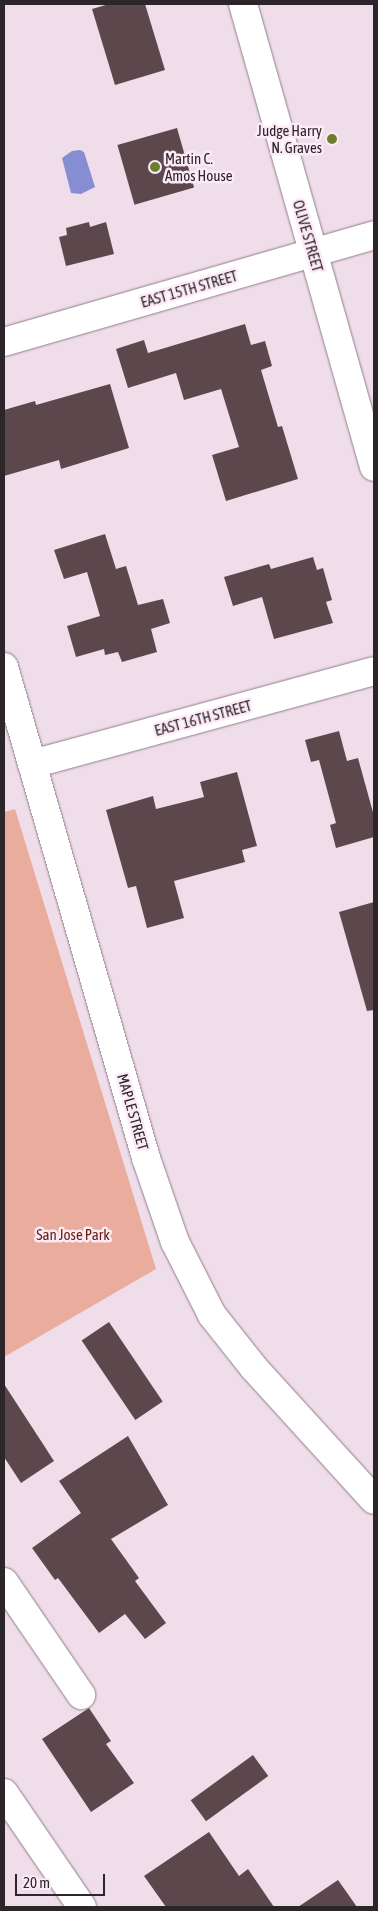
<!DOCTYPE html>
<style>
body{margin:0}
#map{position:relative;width:378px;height:1911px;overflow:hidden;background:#f0ddea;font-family:"Asap Condensed",sans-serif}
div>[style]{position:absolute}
.green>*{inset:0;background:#e9ac9d}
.water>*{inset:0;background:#878dd3}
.building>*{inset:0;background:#5c484c;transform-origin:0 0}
.roads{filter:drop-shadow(0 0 1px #907f8a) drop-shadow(0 0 1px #907f8a)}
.minor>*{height:28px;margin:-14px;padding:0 14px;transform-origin:14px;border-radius:14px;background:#fff}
.tertiary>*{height:28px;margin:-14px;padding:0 14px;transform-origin:14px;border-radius:14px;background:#fff}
.dots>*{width:14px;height:14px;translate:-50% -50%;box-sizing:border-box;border:2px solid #fdeaf7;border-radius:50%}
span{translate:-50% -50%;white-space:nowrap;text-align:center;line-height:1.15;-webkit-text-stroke:5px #fdeaf7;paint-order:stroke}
.poi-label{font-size:15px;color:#2c252a}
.right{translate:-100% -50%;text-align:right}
.left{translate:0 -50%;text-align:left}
.street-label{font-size:15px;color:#2c252a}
.park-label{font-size:15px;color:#6a2110}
.frame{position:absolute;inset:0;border:5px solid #2c252a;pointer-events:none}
.scale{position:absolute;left:15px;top:1874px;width:90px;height:22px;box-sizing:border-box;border:2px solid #2c252a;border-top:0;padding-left:6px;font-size:15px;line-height:18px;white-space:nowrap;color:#2c252a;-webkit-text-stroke:4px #fdeaf7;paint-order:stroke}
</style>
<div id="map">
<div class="green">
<i style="clip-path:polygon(15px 809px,156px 1269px,4px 1357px,4px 812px)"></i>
</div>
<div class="water">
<i style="clip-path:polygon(80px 150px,84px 152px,95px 187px,81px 194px,71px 193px,62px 158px,72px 151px)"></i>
</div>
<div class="building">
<i style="clip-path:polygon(109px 4px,145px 4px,165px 70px,115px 85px,92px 9px)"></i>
<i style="left:177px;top:128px;width:62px;height:62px;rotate:74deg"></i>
<i style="clip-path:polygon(89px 222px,90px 227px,106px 222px,114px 254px,66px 266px,59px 237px,67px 235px,66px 228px)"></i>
<i style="clip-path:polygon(245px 324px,251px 345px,265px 341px,272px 366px,261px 370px,278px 427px,282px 426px,298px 479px,226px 501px,212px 455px,239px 447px,221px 389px,184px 400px,176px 373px,128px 388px,116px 349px,144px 340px,148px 353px)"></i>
<i style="clip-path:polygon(110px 384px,129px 448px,61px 469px,59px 460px,4px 476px,4px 410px,35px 401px,36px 405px)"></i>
<i style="clip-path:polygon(105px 534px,116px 569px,126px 566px,138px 605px,163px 599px,170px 623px,151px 629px,157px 652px,122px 662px,118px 652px,105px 655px,104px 649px,76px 657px,67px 626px,100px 616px,87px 572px,64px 579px,54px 550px)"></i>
<i style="clip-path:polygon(313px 557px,317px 570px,323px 568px,332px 600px,326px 602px,333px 623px,274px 639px,262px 597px,233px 606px,224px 577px,269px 564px,271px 569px)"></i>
<i style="clip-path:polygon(339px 731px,347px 761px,358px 758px,374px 816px,374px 837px,336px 848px,330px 825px,336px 823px,319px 760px,311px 762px,305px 740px)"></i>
<i style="clip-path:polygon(237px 772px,257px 846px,242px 850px,245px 862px,174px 881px,184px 918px,147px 928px,136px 886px,128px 888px,106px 810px,153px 796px,156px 809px,204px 797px,200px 782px)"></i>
<i style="clip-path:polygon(374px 902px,374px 1010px,367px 1011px,339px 912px)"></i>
<i style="left:109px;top:1322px;width:96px;height:33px;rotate:56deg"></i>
<i style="clip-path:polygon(4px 1384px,54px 1461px,21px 1483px,4px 1457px)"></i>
<i style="clip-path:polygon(128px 1436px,168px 1505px,111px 1539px,139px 1578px,135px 1581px,166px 1623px,145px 1639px,125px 1614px,99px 1633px,58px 1578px,55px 1580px,32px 1548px,81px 1513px,59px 1481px)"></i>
<i style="clip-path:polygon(89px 1708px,111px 1741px,106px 1744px,134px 1783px,91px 1812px,42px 1739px)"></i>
<i style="left:253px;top:1755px;width:26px;height:77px;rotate:54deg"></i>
<i style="clip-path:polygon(209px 1832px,239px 1876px,248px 1869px,274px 1907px,166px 1907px,144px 1876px)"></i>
<i style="clip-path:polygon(338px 1880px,357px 1907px,298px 1907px)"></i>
</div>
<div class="roads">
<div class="minor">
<i style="left:243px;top:4px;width:481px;rotate:74.2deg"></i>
<i style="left:4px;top:342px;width:385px;rotate:-16.1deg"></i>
<i style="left:32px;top:764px;width:354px;rotate:-15.2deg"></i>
<i style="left:4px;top:1582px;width:137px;rotate:55.7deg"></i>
<i style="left:4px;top:1793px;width:138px;rotate:55.6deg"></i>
</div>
<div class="tertiary">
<i style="left:4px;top:667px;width:511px;rotate:73.87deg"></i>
<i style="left:146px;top:1158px;width:89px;rotate:71deg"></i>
<i style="left:175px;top:1242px;width:82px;rotate:63.1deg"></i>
<i style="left:212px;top:1315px;width:68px;rotate:51.6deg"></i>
<i style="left:254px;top:1368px;width:178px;rotate:47.7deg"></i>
</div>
</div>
<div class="dots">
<i style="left:332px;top:139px;background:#6d7f2e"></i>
<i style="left:155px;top:167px;background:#6d7f2e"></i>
</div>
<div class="poi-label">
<span class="right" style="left:322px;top:139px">Judge Harry<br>N. Graves</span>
<span class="left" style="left:165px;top:167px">Martin C.<br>Amos House</span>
</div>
<div class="street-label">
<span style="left:308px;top:236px;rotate:74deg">OLIVE STREET</span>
<span style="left:189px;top:289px;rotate:-16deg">EAST 15TH STREET</span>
<span style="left:203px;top:718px;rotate:-15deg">EAST 16TH STREET</span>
<span style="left:133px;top:1112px;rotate:74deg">MAPLE STREET</span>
</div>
<div class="park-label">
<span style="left:73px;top:1235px">San Jose Park</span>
</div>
<div class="frame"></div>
<div class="scale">20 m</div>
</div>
